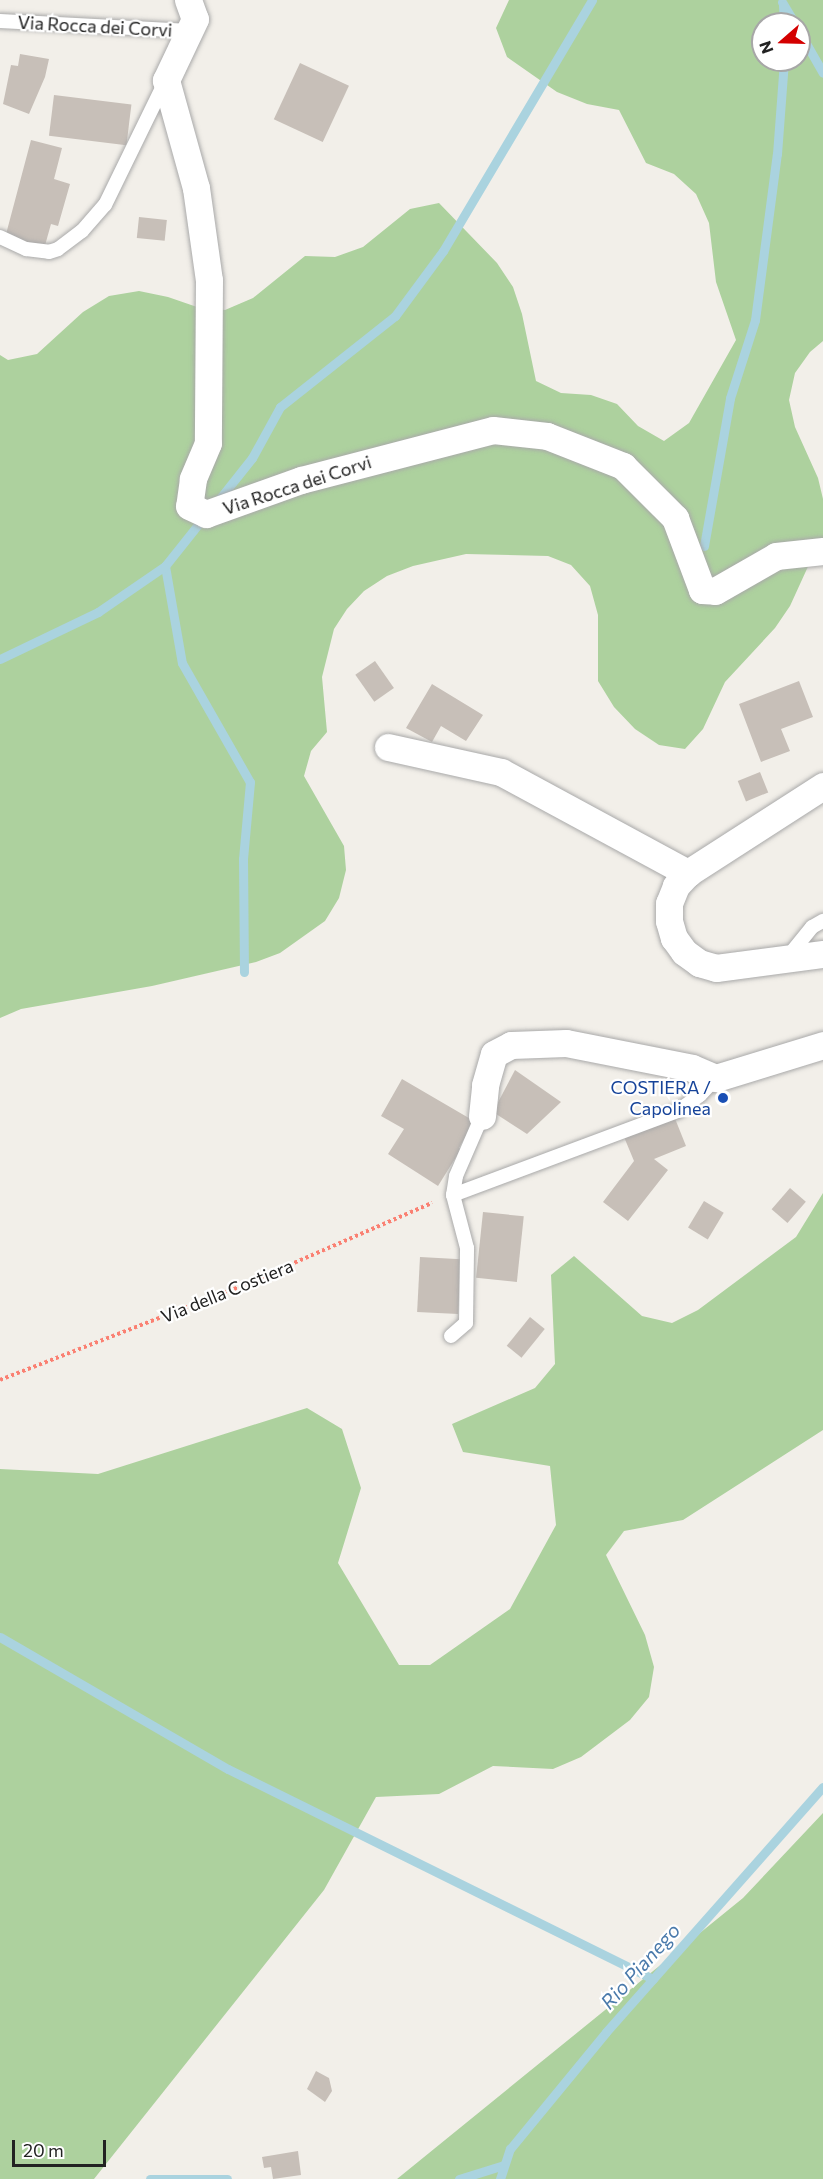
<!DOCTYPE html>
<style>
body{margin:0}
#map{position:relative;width:823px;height:2179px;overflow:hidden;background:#f2efe9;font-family:Commissioner,sans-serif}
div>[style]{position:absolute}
.forest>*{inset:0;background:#add19e}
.stream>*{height:9px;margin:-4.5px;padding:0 4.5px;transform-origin:4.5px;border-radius:4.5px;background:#aad3df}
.building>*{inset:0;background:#c7bfb8;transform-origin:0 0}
.path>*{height:4px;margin-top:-2px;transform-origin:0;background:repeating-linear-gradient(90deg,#fa8072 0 3px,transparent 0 6px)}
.roads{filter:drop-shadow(0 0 2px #a9a9a9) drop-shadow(0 0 2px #a9a9a9)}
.service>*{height:14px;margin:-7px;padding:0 7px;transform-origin:7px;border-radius:7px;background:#fff}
.minor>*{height:27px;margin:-13.5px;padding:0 13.5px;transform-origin:13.5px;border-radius:13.5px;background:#fff}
.dots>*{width:16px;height:16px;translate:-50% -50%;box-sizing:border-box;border:3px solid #fff;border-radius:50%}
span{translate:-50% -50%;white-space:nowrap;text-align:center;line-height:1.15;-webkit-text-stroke:4.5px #fff;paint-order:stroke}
.street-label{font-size:18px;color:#222}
.transit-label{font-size:18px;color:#164399}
.right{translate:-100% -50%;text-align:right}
.water-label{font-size:20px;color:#4a7aab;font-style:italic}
.north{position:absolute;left:751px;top:12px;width:60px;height:60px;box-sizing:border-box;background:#fff;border:2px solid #a7a7a7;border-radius:50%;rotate:250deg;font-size:16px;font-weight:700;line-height:24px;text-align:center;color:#222}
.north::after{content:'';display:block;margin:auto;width:21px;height:27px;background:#d40000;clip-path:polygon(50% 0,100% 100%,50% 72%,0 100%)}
.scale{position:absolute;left:12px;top:2140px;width:94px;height:27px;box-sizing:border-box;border:3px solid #222;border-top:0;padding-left:8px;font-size:18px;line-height:21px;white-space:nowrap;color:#222;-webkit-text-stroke:4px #fff;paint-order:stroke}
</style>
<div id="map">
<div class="forest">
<i style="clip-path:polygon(evenodd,509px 0,823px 0,823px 341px,810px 352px,795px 373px,789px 400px,795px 427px,818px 478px,823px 499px,823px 548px,811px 560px,790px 606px,775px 628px,725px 682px,703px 729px,685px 749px,659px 745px,635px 729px,614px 707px,598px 681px,598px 615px,590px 586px,571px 565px,548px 556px,466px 554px,413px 566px,387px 576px,364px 591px,347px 609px,334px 629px,322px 677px,327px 732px,311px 751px,304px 776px,344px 846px,346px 870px,339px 898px,325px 921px,280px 953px,256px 962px,152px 986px,21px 1009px,0 1018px,0 355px,8px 360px,37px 354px,83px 312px,109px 296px,139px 291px,168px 297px,197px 307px,225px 310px,253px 298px,305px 256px,335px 257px,363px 247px,410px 209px,439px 203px,497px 263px,513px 287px,522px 314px,536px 381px,561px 393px,591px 395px,617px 404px,638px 426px,664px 441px,689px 423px,736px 340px,716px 282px,709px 223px,696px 194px,674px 174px,646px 163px,619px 110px,587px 104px,557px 92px,507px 57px,496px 28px,509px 0,763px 24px,799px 24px,799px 60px,763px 60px,763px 24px)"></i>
<i style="clip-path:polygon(823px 1193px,823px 1430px,683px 1520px,624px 1531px,606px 1555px,645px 1635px,654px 1667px,649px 1697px,630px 1720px,581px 1757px,553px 1769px,493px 1766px,439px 1794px,376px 1797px,324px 1890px,94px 2179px,0 2179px,0 1469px,98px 1474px,307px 1408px,342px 1429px,361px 1488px,338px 1563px,399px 1665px,430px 1665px,510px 1609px,556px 1525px,550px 1466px,463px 1452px,452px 1424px,535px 1388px,555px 1364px,551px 1275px,574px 1256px,642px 1316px,672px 1323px,698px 1310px,796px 1237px)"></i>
<i style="clip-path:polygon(823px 1813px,823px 2179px,397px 2179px,743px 1898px)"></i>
</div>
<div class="stream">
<i style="left:782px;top:2px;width:26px;rotate:59deg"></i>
<i style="left:783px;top:5px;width:19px;rotate:87deg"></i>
<i style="left:799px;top:31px;width:48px;rotate:60.3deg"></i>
<i style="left:217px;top:502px;width:56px;rotate:-51.5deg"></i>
<i style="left:252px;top:458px;width:58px;rotate:-61.2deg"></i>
<i style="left:280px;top:407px;width:147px;rotate:-38.4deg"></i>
<i style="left:395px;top:316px;width:81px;rotate:-53.6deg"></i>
<i style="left:443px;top:251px;width:292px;rotate:-59.3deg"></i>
<i style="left:704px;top:546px;width:150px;rotate:-80deg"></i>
<i style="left:730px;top:398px;width:82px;rotate:-72.2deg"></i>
<i style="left:755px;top:320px;width:167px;rotate:-82.5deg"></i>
<i style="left:777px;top:154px;width:94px;rotate:-85.7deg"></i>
<i style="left:165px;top:566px;width:98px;rotate:80.1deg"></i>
<i style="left:182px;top:663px;width:137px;rotate:60.3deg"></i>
<i style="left:250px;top:782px;width:77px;rotate:95.2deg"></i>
<i style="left:243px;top:859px;width:113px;rotate:89.5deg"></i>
<i style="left:0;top:659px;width:109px;rotate:-25.6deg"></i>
<i style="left:98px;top:612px;width:81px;rotate:-34.5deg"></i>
<i style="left:165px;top:566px;width:63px;rotate:-51.5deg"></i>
<i style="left:0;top:1637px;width:263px;rotate:30.1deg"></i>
<i style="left:228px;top:1769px;width:474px;rotate:26.3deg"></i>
<i style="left:150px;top:2179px;width:77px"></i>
<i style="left:459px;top:2179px;width:47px;rotate:-17.3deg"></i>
<i style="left:500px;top:2179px;width:32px;rotate:-72deg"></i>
<i style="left:510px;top:2149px;width:151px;rotate:-50.6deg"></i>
<i style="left:606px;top:2032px;width:327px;rotate:-48.5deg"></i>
</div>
<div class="building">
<i style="clip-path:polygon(20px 54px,49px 59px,45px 77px,29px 114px,3px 104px,11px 65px,18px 66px)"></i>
<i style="left:300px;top:63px;width:54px;height:62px;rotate:25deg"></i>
<i style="left:54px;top:95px;width:78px;height:41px;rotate:7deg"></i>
<i style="clip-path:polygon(31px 140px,62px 148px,54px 179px,70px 184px,58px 226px,51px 224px,44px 249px,5px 238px)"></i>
<i style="left:139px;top:217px;width:28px;height:21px;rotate:6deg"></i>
<i style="left:375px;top:661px;width:33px;height:24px;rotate:55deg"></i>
<i style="clip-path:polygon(799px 681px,813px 717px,781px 729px,790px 751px,761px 762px,739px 704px)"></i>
<i style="clip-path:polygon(432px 684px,483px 715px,466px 741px,441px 726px,432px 742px,406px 728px)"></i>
<i style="left:760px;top:772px;width:22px;height:24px;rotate:68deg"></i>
<i style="clip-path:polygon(515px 1070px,561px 1102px,527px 1134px,493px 1112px)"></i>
<i style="clip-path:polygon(402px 1079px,474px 1121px,459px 1148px,461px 1149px,438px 1186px,388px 1154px,404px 1129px,381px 1116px)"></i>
<i style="clip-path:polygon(674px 1116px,686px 1146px,654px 1159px,668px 1170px,628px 1221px,603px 1202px,634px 1161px,624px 1137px)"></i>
<i style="left:790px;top:1188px;width:21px;height:28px;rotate:41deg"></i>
<i style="left:704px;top:1201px;width:23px;height:31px;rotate:31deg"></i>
<i style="left:483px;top:1212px;width:41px;height:66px;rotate:6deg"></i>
<i style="left:420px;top:1257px;width:41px;height:55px;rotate:3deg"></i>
<i style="left:530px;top:1317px;width:19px;height:37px;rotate:39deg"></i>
<i style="clip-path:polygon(316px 2071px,329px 2078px,332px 2091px,325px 2102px,307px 2089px)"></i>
<i style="clip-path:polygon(298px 2151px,301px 2175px,273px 2179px,271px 2167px,264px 2168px,262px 2157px)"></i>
</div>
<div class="path">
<i style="left:0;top:1380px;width:251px;rotate:-21.3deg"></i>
<i style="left:234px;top:1289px;width:216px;rotate:-23.5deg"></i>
</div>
<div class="roads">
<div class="service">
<i style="left:0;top:21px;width:190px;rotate:3deg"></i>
<i style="left:0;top:237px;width:29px;rotate:25deg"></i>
<i style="left:26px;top:249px;width:23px;rotate:7deg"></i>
<i style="left:49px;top:252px;width:9px;rotate:-18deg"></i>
<i style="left:58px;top:249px;width:30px;rotate:-37deg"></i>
<i style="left:82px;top:231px;width:35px;rotate:-49deg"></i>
<i style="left:105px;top:205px;width:137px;rotate:-64deg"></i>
<i style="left:787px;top:958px;width:40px;rotate:-51deg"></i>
<i style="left:812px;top:927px;width:13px;rotate:-29deg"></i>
<i style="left:453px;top:1195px;width:240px;rotate:-20.5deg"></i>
<i style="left:678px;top:1111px;width:27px;rotate:-36deg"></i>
<i style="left:700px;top:1095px;width:23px;rotate:-47deg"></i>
<i style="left:451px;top:1336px;width:20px;rotate:-41deg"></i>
<i style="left:466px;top:1323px;width:75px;rotate:-89.2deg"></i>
<i style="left:467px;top:1248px;width:55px;rotate:-104.8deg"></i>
<i style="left:453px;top:1195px;width:19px;rotate:-81deg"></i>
<i style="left:456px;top:1176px;width:65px;rotate:-66.6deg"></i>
</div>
<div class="minor">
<i style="left:188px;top:0;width:20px;rotate:70deg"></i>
<i style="left:195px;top:19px;width:68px;rotate:115.4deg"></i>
<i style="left:166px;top:80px;width:112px;rotate:74.5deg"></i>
<i style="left:196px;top:188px;width:93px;rotate:82deg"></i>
<i style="left:209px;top:280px;width:163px;rotate:90.4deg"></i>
<i style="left:208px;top:443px;width:39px;rotate:113deg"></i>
<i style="left:193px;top:479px;width:27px;rotate:98deg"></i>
<i style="left:189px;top:506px;width:19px;rotate:25deg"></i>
<i style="left:206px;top:514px;width:101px;rotate:-19.7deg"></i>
<i style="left:301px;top:480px;width:198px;rotate:-14.6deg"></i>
<i style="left:493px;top:430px;width:54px;rotate:6.3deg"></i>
<i style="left:547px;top:436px;width:82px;rotate:21.5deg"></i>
<i style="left:623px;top:466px;width:74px;rotate:45deg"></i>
<i style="left:675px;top:518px;width:77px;rotate:69.4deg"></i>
<i style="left:702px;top:590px;width:13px;rotate:4deg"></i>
<i style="left:715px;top:591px;width:70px;rotate:-29.8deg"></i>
<i style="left:776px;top:556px;width:47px;rotate:-6.1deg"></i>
<i style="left:388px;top:747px;width:116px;rotate:12.5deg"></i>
<i style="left:501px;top:772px;width:213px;rotate:28.4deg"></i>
<i style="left:823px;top:786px;width:161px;rotate:147.2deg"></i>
<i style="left:688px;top:873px;width:18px;rotate:133deg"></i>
<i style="left:676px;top:886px;width:18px;rotate:112deg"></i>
<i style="left:669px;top:903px;width:18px;rotate:90deg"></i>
<i style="left:669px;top:921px;width:18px;rotate:74deg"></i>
<i style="left:674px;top:938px;width:17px;rotate:54deg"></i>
<i style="left:684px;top:952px;width:19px;rotate:36deg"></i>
<i style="left:699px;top:963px;width:18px;rotate:16deg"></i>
<i style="left:716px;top:968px;width:108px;rotate:-7.5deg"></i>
<i style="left:482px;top:1116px;width:31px;rotate:-84deg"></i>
<i style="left:485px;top:1085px;width:32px;rotate:-74deg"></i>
<i style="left:494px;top:1054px;width:19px;rotate:-28deg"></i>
<i style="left:511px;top:1045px;width:55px;rotate:-2.1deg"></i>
<i style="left:566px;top:1043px;width:128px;rotate:11.2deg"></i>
<i style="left:692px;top:1068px;width:26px;rotate:23deg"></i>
<i style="left:716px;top:1078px;width:112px;rotate:-17.1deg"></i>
</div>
</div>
<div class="dots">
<i style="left:723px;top:1098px;background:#1a4fb4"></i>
</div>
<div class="street-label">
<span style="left:95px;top:26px;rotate:3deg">Via Rocca dei Corvi</span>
<span style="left:297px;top:485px;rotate:-18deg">Via Rocca dei Corvi</span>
<span style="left:227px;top:1291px;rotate:-22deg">Via della Costiera</span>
</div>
<div class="transit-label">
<span class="right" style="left:711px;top:1098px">COSTIERA /<br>Capolinea</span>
</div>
<div class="water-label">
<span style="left:640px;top:1966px;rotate:-48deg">Rio Pianego</span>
</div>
<div class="north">N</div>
<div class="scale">20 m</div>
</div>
